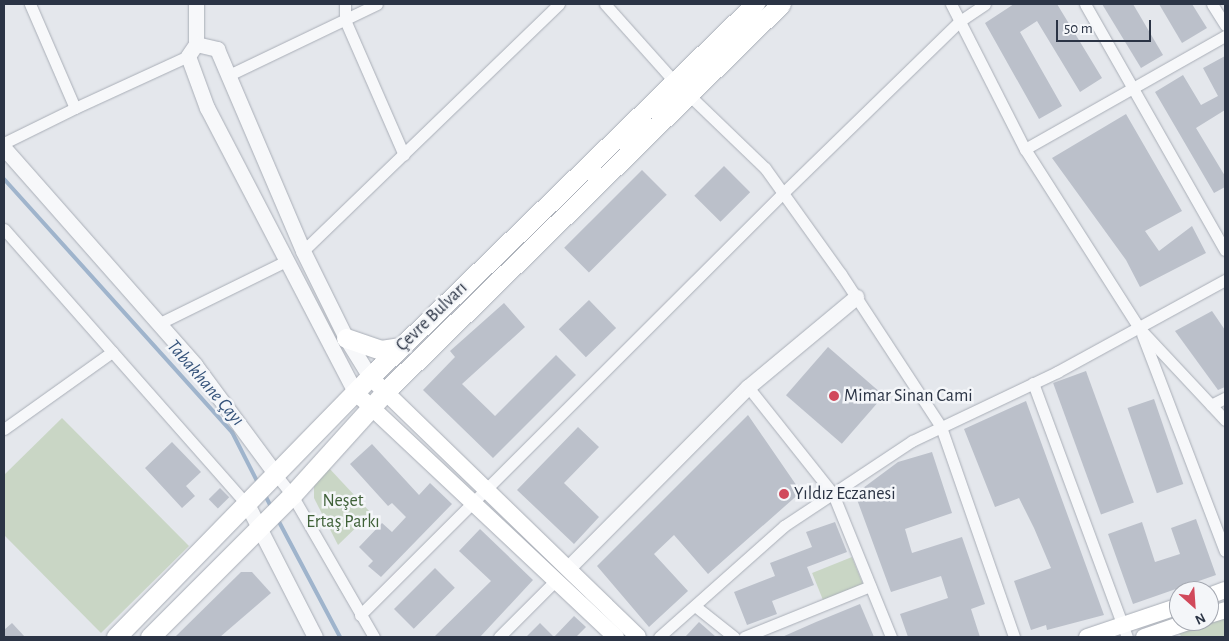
<!DOCTYPE html>
<meta charset="utf-8">
<style>
body{margin:0}
#map{position:relative;width:1229px;height:641px;overflow:hidden;background:#e4e7ec;font-family:"Alegreya Sans",sans-serif}
div>[style]{position:absolute}
.green>*{inset:0;background:#c9d6c5;transform-origin:0 0}
.stream>*{height:4px;margin:-2px;padding:0 2px;transform-origin:2px;border-radius:2px;background:#9fb4cc}
.building>*{inset:0;background:#bbc0ca;transform-origin:0 0}
.roads{filter:drop-shadow(0 0 1px #a9aeb7) drop-shadow(0 0 1px #a9aeb7)}
.minor>*{height:11px;margin:-5.5px;padding:0 5.5px;transform-origin:5.5px;border-radius:5.5px;background:#f7f8fa}
.tertiary>*{height:15px;margin:-7.5px;padding:0 7.5px;transform-origin:7.5px;border-radius:7.5px;background:#f7f8fa}
.secondary>*{height:16px;margin:-8px;padding:0 8px;transform-origin:8px;border-radius:8px;background:#fff}
.primary>*{height:19px;margin:-9.5px;padding:0 9.5px;transform-origin:9.5px;border-radius:9.5px;background:#fff}
.dots>*{width:14px;height:14px;translate:-50% -50%;box-sizing:border-box;border:2px solid #f4f6f9;border-radius:50%}
span{translate:-50% -50%;white-space:nowrap;text-align:center;line-height:1.15;-webkit-text-stroke:5px #f4f6f9;paint-order:stroke}
.street-label{font-size:18px;color:#2b3445}
.poi-label{font-size:18px;color:#2b3445}
.left{translate:0 -50%;text-align:left}
.park-label{font-size:18px;color:#3f6138}
.water-label{font-size:19px;color:#34527a;font-style:italic}
.frame{position:absolute;inset:0;border:5px solid #2b3445;pointer-events:none}
.north{position:absolute;left:1169px;top:581px;width:50px;height:50px;box-sizing:border-box;background:#f4f6f9;border:1px solid #a4a8b1;border-radius:50%;rotate:154deg;font-size:14px;font-weight:700;line-height:20px;text-align:center;color:#2b3445}
.north::after{content:'';display:block;margin:auto;width:18px;height:22px;background:#d1495b;clip-path:polygon(50% 0,100% 100%,50% 72%,0 100%)}
.scale{position:absolute;left:1056px;top:20px;width:95px;height:22px;box-sizing:border-box;border:2px solid #2b3445;border-top:0;padding-left:6px;font-size:15px;line-height:18px;white-space:nowrap;color:#2b3445;-webkit-text-stroke:4px #f4f6f9;paint-order:stroke}
</style>
<div id="map">
<div class="green">
<i style="clip-path:polygon(62px 418px,189px 546px,101px 633px,4px 535px,4px 475px)"></i>
<i style="clip-path:polygon(328px 467px,371px 513px,338px 545px,314px 498px,314px 485px)"></i>
<i style="left:852px;top:557px;width:29px;height:43px;rotate:68deg"></i>
<i style="clip-path:polygon(1225px 615px,1225px 637px,1182px 637px,1177px 632px)"></i>
</div>
<div class="stream">
<i style="left:4px;top:179px;width:341px;rotate:48deg"></i>
<i style="left:232px;top:432px;width:57px;rotate:63deg"></i>
<i style="left:264px;top:493px;width:16px;rotate:63deg"></i>
<i style="left:277px;top:518px;width:135px;rotate:62.1deg"></i>
</div>
<div class="building">
<i style="clip-path:polygon(1014px 4px,1057px 4px,1102px 78px,1080px 92px,1037px 21px,1020px 32px,1062px 106px,1039px 119px,985px 23px)"></i>
<i style="clip-path:polygon(1102px 4px,1133px 4px,1163px 55px,1141px 68px)"></i>
<i style="clip-path:polygon(1159px 4px,1192px 4px,1207px 28px,1182px 43px)"></i>
<i style="clip-path:polygon(1225px 56px,1225px 110px,1196px 128px,1225px 176px,1225px 187px,1214px 193px,1155px 92px,1183px 75px,1201px 105px,1218px 96px,1203px 68px)"></i>
<i style="clip-path:polygon(1126px 114px,1182px 211px,1145px 231px,1159px 251px,1192px 226px,1206px 253px,1140px 287px,1126px 260px,1052px 158px)"></i>
<i style="left:724px;top:166px;width:37px;height:42px;rotate:45deg"></i>
<i style="left:642px;top:170px;width:35px;height:110px;rotate:45deg"></i>
<i style="left:589px;top:300px;width:39px;height:42px;rotate:46deg"></i>
<i style="clip-path:polygon(504px 303px,525px 327px,462px 384px,495px 416px,556px 355px,576px 375px,493px 458px,423px 390px,455px 357px,450px 351px)"></i>
<i style="clip-path:polygon(1212px 311px,1225px 330px,1225px 387px,1218px 390px,1175px 331px)"></i>
<i style="left:828px;top:347px;width:74px;height:64px;rotate:41deg"></i>
<i style="left:1086px;top:371px;width:140px;height:35px;rotate:70deg"></i>
<i style="left:1154px;top:399px;width:90px;height:28px;rotate:71deg"></i>
<i style="clip-path:polygon(1026px 401px,1104px 615px,1047px 630px,1046px 625px,1031px 630px,1014px 581px,1051px 568px,1034px 528px,1019px 498px,995px 507px,964px 429px)"></i>
<i style="clip-path:polygon(748px 415px,801px 492px,708px 574px,674px 535px,654px 554px,688px 591px,649px 627px,597px 566px)"></i>
<i style="clip-path:polygon(578px 427px,599px 447px,564px 483px,599px 517px,574px 544px,517px 490px)"></i>
<i style="clip-path:polygon(172px 442px,201px 472px,186px 486px,195px 496px,182px 508px,145px 468px)"></i>
<i style="clip-path:polygon(372px 444px,419px 495px,430px 483px,452px 504px,381px 577px,368px 566px,373px 561px,359px 547px,382px 523px,392px 532px,406px 517px,392px 503px,388px 506px,350px 464px)"></i>
<i style="clip-path:polygon(932px 452px,952px 513px,905px 529px,912px 553px,962px 537px,985px 604px,971px 609px,980px 637px,908px 637px,900px 614px,948px 598px,941px 576px,891px 592px,855px 494px,898px 462px)"></i>
<i style="left:220px;top:488px;width:13px;height:16px;rotate:45deg"></i>
<i style="clip-path:polygon(1196px 519px,1216px 575px,1133px 604px,1108px 534px,1142px 522px,1155px 562px,1180px 554px,1171px 528px)"></i>
<i style="clip-path:polygon(835px 522px,847px 552px,807px 567px,814px 585px,772px 601px,777px 614px,747px 625px,734px 592px,775px 576px,770px 563px,812px 547px,806px 532px)"></i>
<i style="clip-path:polygon(480px 529px,533px 580px,480px 637px,434px 637px,491px 581px,459px 551px)"></i>
<i style="left:435px;top:568px;width:28px;height:58px;rotate:45deg"></i>
<i style="clip-path:polygon(241px 572px,252px 572px,271px 593px,220px 637px,175px 637px)"></i>
<i style="clip-path:polygon(860px 604px,874px 637px,782px 637px,816px 622px)"></i>
<i style="clip-path:polygon(574px 616px,586px 627px,576px 637px,526px 637px,540px 623px,554px 637px)"></i>
<i style="clip-path:polygon(699px 622px,716px 637px,685px 637px)"></i>
<i style="clip-path:polygon(12px 623px,25px 637px,4px 637px,4px 630px)"></i>
</div>
<div class="roads">
<div class="minor">
<i style="left:30px;top:4px;width:113px;rotate:66.6deg"></i>
<i style="left:75px;top:108px;width:124px;rotate:-24.7deg"></i>
<i style="left:345px;top:4px;width:16px;rotate:90deg"></i>
<i style="left:345px;top:20px;width:147px;rotate:66.4deg"></i>
<i style="left:605px;top:4px;width:102px;rotate:48.2deg"></i>
<i style="left:951px;top:4px;width:163px;rotate:63deg"></i>
<i style="left:1025px;top:149px;width:212px;rotate:57.5deg"></i>
<i style="left:1139px;top:328px;width:126px;rotate:46.9deg"></i>
<i style="left:1085px;top:4px;width:283px;rotate:60.4deg"></i>
<i style="left:1212px;top:4px;width:25px;rotate:58deg"></i>
<i style="left:229px;top:75px;width:164px;rotate:-25.6deg"></i>
<i style="left:687px;top:93px;width:108px;rotate:43.9deg"></i>
<i style="left:765px;top:168px;width:130px;rotate:54.4deg"></i>
<i style="left:841px;top:274px;width:183px;rotate:56.8deg"></i>
<i style="left:941px;top:427px;width:222px;rotate:70.8deg"></i>
<i style="left:4px;top:143px;width:79px;rotate:-26.2deg"></i>
<i style="left:1025px;top:149px;width:230px;rotate:-29.5deg"></i>
<i style="left:4px;top:229px;width:369px;rotate:48.6deg"></i>
<i style="left:303px;top:251px;width:356px;rotate:-44deg"></i>
<i style="left:158px;top:324px;width:143px;rotate:-26.2deg"></i>
<i style="left:1142px;top:334px;width:232px;rotate:69.1deg"></i>
<i style="left:1033px;top:383px;width:271px;rotate:69.7deg"></i>
<i style="left:748px;top:387px;width:137px;rotate:51.5deg"></i>
<i style="left:833px;top:494px;width:154px;rotate:67.9deg"></i>
<i style="left:1211px;top:405px;width:16px;rotate:-27deg"></i>
<i style="left:4px;top:429px;width:133px;rotate:-35.5deg"></i>
<i style="left:277px;top:476px;width:24px;rotate:52deg"></i>
<i style="left:292px;top:495px;width:164px;rotate:60deg"></i>
<i style="left:695px;top:606px;width:50px;rotate:38.5deg"></i>
<i style="left:360px;top:615px;width:598px;rotate:-44.93deg"></i>
<i style="left:783px;top:193px;width:247px;rotate:-44.2deg"></i>
<i style="left:960px;top:21px;width:30px;rotate:-34deg"></i>
<i style="left:499px;top:637px;width:79px;rotate:-45deg"></i>
<i style="left:659px;top:637px;width:167px;rotate:-41.6deg"></i>
<i style="left:784px;top:526px;width:154px;rotate:-33.6deg"></i>
<i style="left:912px;top:441px;width:161px;rotate:-25.4deg"></i>
<i style="left:1057px;top:372px;width:192px;rotate:-28.7deg"></i>
<i style="left:744px;top:637px;width:136px;rotate:-22deg"></i>
</div>
<div class="tertiary">
<i style="left:196px;top:4px;width:40px;rotate:90deg"></i>
<i style="left:4px;top:148px;width:289px;rotate:48.6deg"></i>
<i style="left:195px;top:365px;width:138px;rotate:53.5deg"></i>
<i style="left:355px;top:392px;width:320px;rotate:-117.5deg"></i>
<i style="left:207px;top:108px;width:55px;rotate:-110.1deg"></i>
<i style="left:188px;top:56px;width:14px;rotate:-56deg"></i>
<i style="left:196px;top:44px;width:22px;rotate:13deg"></i>
<i style="left:217px;top:49px;width:220px;rotate:66.9deg"></i>
<i style="left:303px;top:251px;width:97px;rotate:63.7deg"></i>
<i style="left:346px;top:338px;width:46px;rotate:58.4deg"></i>
<i style="left:248px;top:506px;width:147px;rotate:62.9deg"></i>
<i style="left:569px;top:567px;width:254px;rotate:-45.2deg"></i>
<i style="left:748px;top:387px;width:141px;rotate:-39.8deg"></i>
</div>
<div class="secondary">
<i style="left:370px;top:377px;width:373px;rotate:44.1deg"></i>
<i style="left:355px;top:392px;width:358px;rotate:43.2deg"></i>
<i style="left:1209px;top:596px;width:17px;rotate:-21deg"></i>
<i style="left:1209px;top:615px;width:17px;rotate:-17deg"></i>
<i style="left:1087px;top:637px;width:97px;rotate:-18.6deg"></i>
<i style="left:1144px;top:637px;width:50px;rotate:-18.8deg"></i>
</div>
<div class="primary">
<i style="left:346px;top:338px;width:37px;rotate:19deg"></i>
<i style="left:381px;top:350px;width:20px;rotate:-9deg"></i>
<i style="left:116px;top:637px;width:363px;rotate:-45.7deg"></i>
<i style="left:370px;top:377px;width:536px;rotate:-44.09deg"></i>
<i style="left:150px;top:637px;width:201px;rotate:-45deg"></i>
<i style="left:292px;top:495px;width:139px;rotate:-47.9deg"></i>
<i style="left:385px;top:392px;width:554px;rotate:-44.42deg"></i>
</div>
</div>
<div class="dots">
<i style="left:834px;top:396px;background:#d1495b"></i>
<i style="left:784px;top:494px;background:#d1495b"></i>
</div>
<div class="street-label">
<span style="left:432px;top:317px;rotate:-44deg">Çevre Bulvarı</span>
</div>
<div class="poi-label">
<span class="left" style="left:844px;top:396px">Mimar Sinan Cami</span>
<span class="left" style="left:794px;top:494px">Yıldız Eczanesi</span>
</div>
<div class="park-label">
<span style="left:343px;top:512px">Neşet<br>Ertaş Parkı</span>
</div>
<div class="water-label">
<span style="left:205px;top:383px;rotate:49deg">Tabakhane Çayı</span>
</div>
<div class="frame"></div>
<div class="north">N</div>
<div class="scale">50 m</div>
</div>
